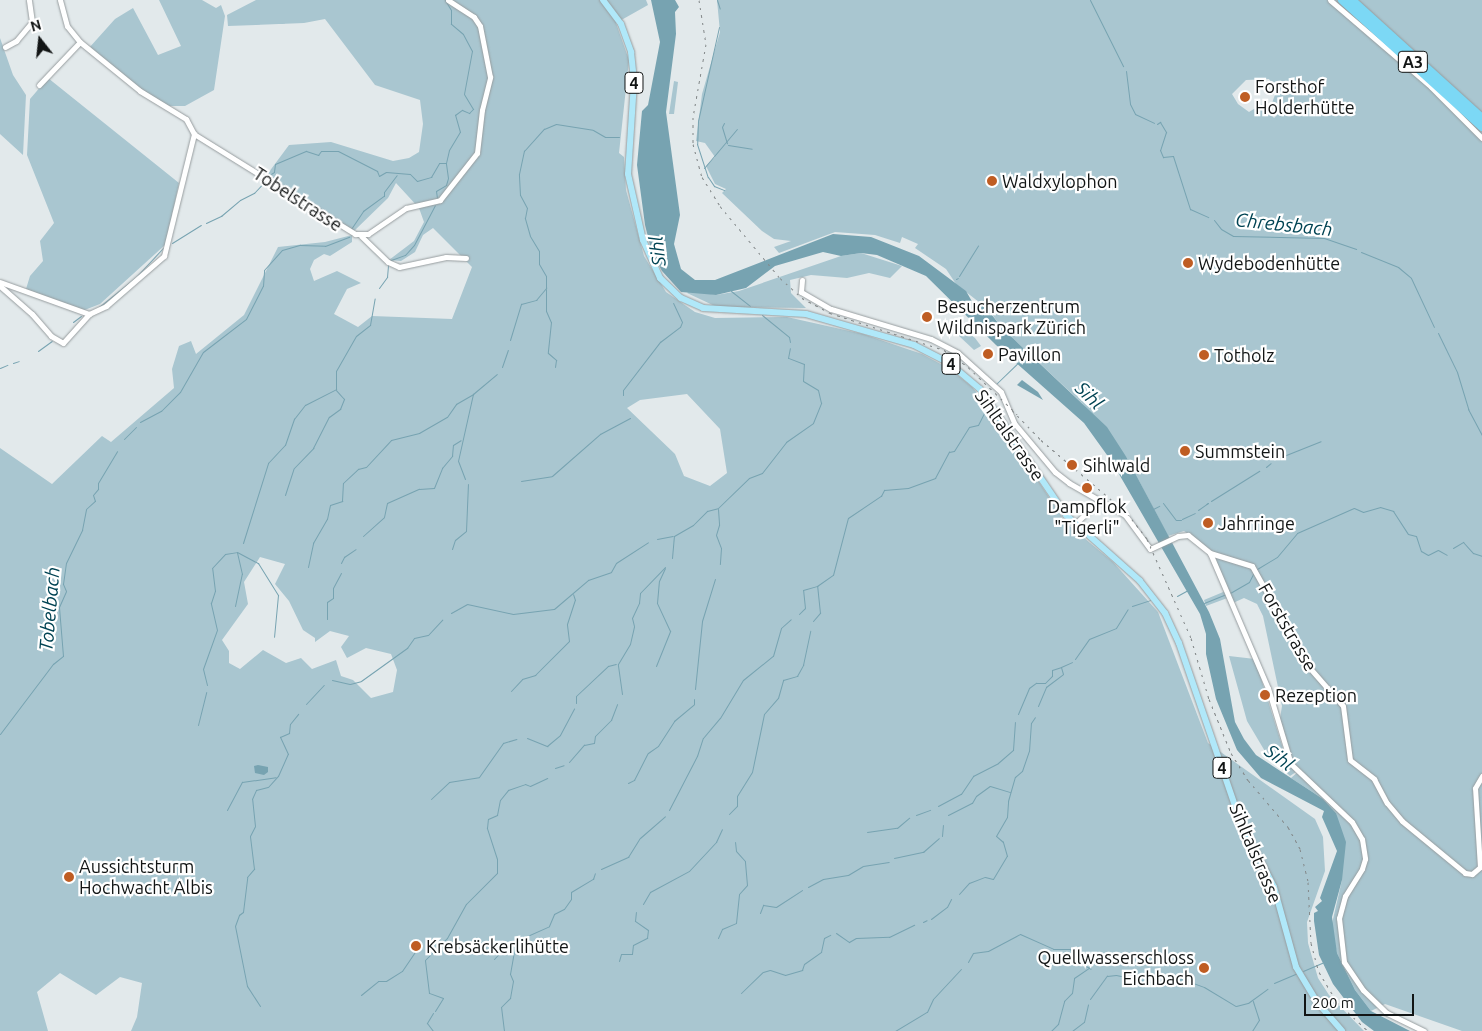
<!DOCTYPE html>
<meta charset="utf-8">
<style>
body{margin:0}
#map{position:relative;width:1482px;height:1031px;overflow:hidden;background:#e2e9eb;font-family:Ubuntu,sans-serif}
div>[style]{position:absolute}
.green>*{inset:0;background:#a9c6d0}
.water>*{inset:0;background:#77a3b1}
.stream>*{height:1px;margin:-0.5px;padding:0 0.5px;transform-origin:0.5px;border-radius:0.5px;background:#77a3b1}
.roads{filter:drop-shadow(0 0 1px #979d9f) drop-shadow(0 0 1px #979d9f)}
.minor>*{height:5px;margin:-2.5px;padding:0 2.5px;transform-origin:2.5px;border-radius:2.5px;background:#fff}
.major>*{height:6px;margin:-3px;padding:0 3px;transform-origin:3px;border-radius:3px;background:#b0e8f9}
.highway>*{height:8px;margin:-4px;padding:0 4px;transform-origin:4px;border-radius:4px;background:#7cd8f5}
.rail>*{height:1px;margin-top:-0.5px;transform-origin:0;background:repeating-linear-gradient(90deg,#828788 0 2.5px,transparent 0 7.5px)}
.dots>*{width:14px;height:14px;translate:-50% -50%;box-sizing:border-box;border:2px solid #fff;border-radius:50%}
span{translate:-50% -50%;white-space:nowrap;text-align:center;line-height:1.15;-webkit-text-stroke:4.5px #fff;paint-order:stroke}
.shield-label span{padding:1px 4px;background:#fff;border:1px solid;border-radius:4px;-webkit-text-stroke-width:0}
.shield-label{font-size:16px;color:#121515;font-weight:700}
.poi-label{font-size:18px;color:#121515}
.left{translate:0 -50%;text-align:left}
.right{translate:-100% -50%;text-align:right}
.street-label{font-size:18px;color:#121515}
.water-label{font-size:19px;color:#004353;font-style:italic}
.north{position:absolute;left:15px;top:15px;width:50px;height:50px;-webkit-text-stroke:4px #fff;paint-order:stroke;rotate:344deg;font-size:14px;font-weight:700;line-height:20px;text-align:center;color:#121515}
.north::after{content:'';display:block;margin:auto;width:18px;height:22px;background:#121515;clip-path:polygon(50% 0,100% 100%,50% 72%,0 100%)}
.scale{position:absolute;left:1304px;top:994px;width:110px;height:22px;box-sizing:border-box;border:2px solid #121515;border-top:0;padding-left:6px;font-size:15px;line-height:18px;white-space:nowrap;color:#121515;-webkit-text-stroke:4px #fff;paint-order:stroke}
</style>
<div id="map">
<div class="green">
<i style="clip-path:polygon(159px 0,202px 0,216px 8px,221px 5px,225px 16px,214px 90px,185px 106px,169px 106px,150px 96px,89px 48px,115px 19px,133px 8px,158px 55px,181px 46px)"></i>
<i style="clip-path:polygon(evenodd,256px 0,646px 0,648px 5px,616px 23px,629px 60px,619px 153px,624px 157px,626px 190px,644px 256px,666px 292px,695px 312px,715px 318px,787px 317px,863px 334px,922px 354px,950px 369px,972px 387px,990px 408px,1066px 523px,1113px 562px,1158px 612px,1208px 743px,1315px 819px,1323px 837px,1325px 871px,1307px 922px,1308px 943px,1318px 978px,1329px 995px,1364px 1031px,131px 1031px,137px 1017px,142px 983px,120px 977px,96px 995px,60px 973px,37px 992px,48px 1031px,0 1031px,0 448px,52px 484px,102px 436px,111px 442px,174px 388px,172px 369px,179px 346px,191px 341px,196px 354px,244px 315px,278px 247px,325px 242px,352px 235px,352px 242px,330px 256px,324px 254px,314px 260px,310px 269px,314px 281px,337px 271px,361px 283px,347px 289px,334px 314px,358px 327px,372px 316px,452px 319px,472px 267px,433px 228px,423px 235px,415px 252px,401px 261px,389px 260px,414px 241px,424px 222px,419px 208px,396px 183px,388px 198px,353px 232px,266px 176px,289px 145px,331px 142px,393px 161px,409px 158px,419px 152px,423px 124px,420px 100px,375px 85px,325px 19px,304px 23px,228px 26px,227px 15px,256px 0,687px 394px,720px 429px,727px 473px,710px 486px,684px 476px,675px 454px,627px 408px,640px 400px,687px 394px,256px 0,260px 557px,285px 564px,275px 584px,289px 601px,303px 630px,315px 638px,315px 642px,330px 631px,349px 636px,341px 647px,347px 658px,366px 648px,391px 654px,397px 670px,393px 692px,371px 698px,353px 680px,341px 676px,336px 660px,312px 669px,301px 658px,286px 663px,263px 650px,240px 669px,229px 663px,229px 651px,222px 640px,248px 604px,244px 582px,260px 557px)"></i>
<i style="clip-path:polygon(evenodd,717px 0,1482px 0,1482px 1031px,1462px 1031px,1385px 1004px,1371px 1011px,1355px 990px,1337px 953px,1331px 928px,1342px 880px,1336px 813px,1323px 799px,1291px 778px,1299px 771px,1292px 762px,1279px 725px,1282px 706px,1263px 616px,1257px 604px,1244px 598px,1233px 603px,1230px 597px,1206px 606px,1204px 600px,1228px 590px,1212px 551px,1184px 531px,1168px 536px,1127px 458px,1082px 403px,1002px 328px,989px 310px,956px 284px,946px 269px,915px 248px,918px 244px,902px 237px,900px 243px,875px 235px,835px 232px,779px 253px,774px 247px,791px 241px,774px 239px,762px 231px,722px 193px,726px 189px,715px 184px,706px 166px,715px 157px,705px 143px,696px 141px,702px 94px,720px 32px,717px 0,1269px 79px,1276px 92px,1272px 103px,1279px 113px,1274px 118px,1262px 104px,1249px 112px,1238px 104px,1232px 94px,1246px 80px,1269px 79px)"></i>
<i style="clip-path:polygon(0 38px,13px 75px,26px 95px,23px 155px,0 134px)"></i>
<i style="clip-path:polygon(48px 78px,179px 183px,166px 244px,100px 304px,82px 311px,26px 289px,30px 276px,43px 261px,40px 241px,54px 223px,27px 155px,30px 99px)"></i>
<i style="clip-path:polygon(674px 81px,678px 82px,674px 114px,669px 114px)"></i>
<i style="clip-path:polygon(861px 253px,902px 266px,890px 278px,869px 273px,847px 278px,811px 275px,790px 280px,791px 293px,806px 308px,717px 307px,687px 293px,690px 290px,716px 295px,739px 291px,841px 256px)"></i>
<i style="clip-path:polygon(964px 330px,975px 338px,981px 346px,974px 350px,958px 335px)"></i>
<i style="clip-path:polygon(1229px 656px,1255px 659px,1285px 755px,1296px 772px,1290px 776px,1266px 753px,1247px 721px)"></i>
</div>
<div class="water">
<i style="clip-path:polygon(651px 0,675px 0,679px 7px,675px 12px,676px 34px,666px 112px,680px 215px,674px 244px,681px 269px,695px 280px,715px 280px,833px 234px,871px 237px,919px 256px,966px 291px,974px 305px,985px 306px,1002px 328px,1107px 427px,1127px 458px,1209px 612px,1220px 639px,1235px 722px,1244px 739px,1256px 755px,1323px 799px,1336px 813px,1346px 842px,1342px 880px,1332px 917px,1337px 953px,1355px 990px,1371px 1011px,1410px 1031px,1374px 1031px,1362px 1022px,1333px 984px,1319px 955px,1314px 921px,1314px 913px,1318px 911px,1315px 907px,1322px 901px,1320px 898px,1337px 851px,1322px 817px,1324px 811px,1261px 778px,1237px 750px,1216px 699px,1206px 654px,1206px 634px,1200px 614px,1112px 462px,1084px 423px,996px 345px,926px 276px,877px 255px,861px 253px,841px 256px,823px 252px,775px 266px,746px 288px,716px 295px,681px 292px,662px 271px,652px 253px,645px 225px,637px 165px,642px 111px,648px 105px,660px 42px)"></i>
<i style="clip-path:polygon(1022px 380px,1038px 392px,1043px 400px,1017px 385px)"></i>
<i style="clip-path:polygon(258px 765px,268px 767px,268px 772px,264px 775px,255px 773px,254px 766px)"></i>
</div>
<div class="stream">
<i style="left:717px;top:0;width:9px;rotate:72deg"></i>
<i style="left:1090px;top:0;width:74px;rotate:63.4deg"></i>
<i style="left:719px;top:27px;width:96px;rotate:102.6deg"></i>
<i style="left:698px;top:121px;width:23px;rotate:92deg"></i>
<i style="left:697px;top:144px;width:35px;rotate:72deg"></i>
<i style="left:708px;top:177px;width:11px;rotate:56deg"></i>
<i style="left:714px;top:186px;width:11px;rotate:22deg"></i>
<i style="left:1126px;top:71px;width:33px;rotate:83deg"></i>
<i style="left:1130px;top:104px;width:11px;rotate:63deg"></i>
<i style="left:1135px;top:114px;width:21px;rotate:25deg"></i>
<i style="left:724px;top:123px;width:4px;rotate:117deg"></i>
<i style="left:722px;top:127px;width:17px;rotate:73deg"></i>
<i style="left:1157px;top:124px;width:4px;rotate:-34deg"></i>
<i style="left:1160px;top:122px;width:12px;rotate:59deg"></i>
<i style="left:1166px;top:132px;width:19px;rotate:108deg"></i>
<i style="left:1160px;top:150px;width:8px;rotate:67deg"></i>
<i style="left:1163px;top:157px;width:10px;rotate:-6deg"></i>
<i style="left:1173px;top:156px;width:56px;rotate:72.2deg"></i>
<i style="left:1190px;top:209px;width:20px;rotate:24deg"></i>
<i style="left:728px;top:145px;width:24px;rotate:9deg"></i>
<i style="left:704px;top:168px;width:51px;rotate:-49.8deg"></i>
<i style="left:268px;top:176px;width:7px;rotate:-34deg"></i>
<i style="left:274px;top:172px;width:8px;rotate:-83deg"></i>
<i style="left:275px;top:164px;width:34px;rotate:-23deg"></i>
<i style="left:306px;top:151px;width:13px;rotate:18deg"></i>
<i style="left:318px;top:155px;width:5px;rotate:-53deg"></i>
<i style="left:321px;top:151px;width:17px"></i>
<i style="left:338px;top:151px;width:44px;rotate:27.1deg"></i>
<i style="left:377px;top:171px;width:5px;rotate:68deg"></i>
<i style="left:379px;top:176px;width:8px;rotate:-30deg"></i>
<i style="left:386px;top:172px;width:24px;rotate:5deg"></i>
<i style="left:410px;top:174px;width:10px;rotate:45deg"></i>
<i style="left:417px;top:181px;width:15px;rotate:-16deg"></i>
<i style="left:431px;top:177px;width:16px;rotate:-60deg"></i>
<i style="left:439px;top:163px;width:7px"></i>
<i style="left:446px;top:163px;width:13px;rotate:-77deg"></i>
<i style="left:449px;top:150px;width:21px;rotate:-59deg"></i>
<i style="left:460px;top:132px;width:18px;rotate:-106deg"></i>
<i style="left:455px;top:115px;width:9px;rotate:-36deg"></i>
<i style="left:462px;top:110px;width:8px;rotate:23deg"></i>
<i style="left:469px;top:113px;width:6px;rotate:-45deg"></i>
<i style="left:473px;top:109px;width:17px;rotate:-121deg"></i>
<i style="left:464px;top:94px;width:44px;rotate:-79.5deg"></i>
<i style="left:472px;top:51px;width:19px;rotate:-118deg"></i>
<i style="left:463px;top:34px;width:16px;rotate:-140deg"></i>
<i style="left:451px;top:24px;width:14px;rotate:-90deg"></i>
<i style="left:451px;top:10px;width:12px;rotate:-121deg"></i>
<i style="left:437px;top:198px;width:7px;rotate:-98deg"></i>
<i style="left:436px;top:191px;width:12px;rotate:-31deg"></i>
<i style="left:446px;top:185px;width:7px;rotate:-74deg"></i>
<i style="left:448px;top:178px;width:15px;rotate:-98deg"></i>
<i style="left:1214px;top:220px;width:11px;rotate:52deg"></i>
<i style="left:1221px;top:229px;width:14px;rotate:30deg"></i>
<i style="left:1233px;top:236px;width:91px;rotate:1.3deg"></i>
<i style="left:1324px;top:238px;width:34px;rotate:19deg"></i>
<i style="left:206px;top:223px;width:17px;rotate:-25deg"></i>
<i style="left:221px;top:216px;width:25px;rotate:-40deg"></i>
<i style="left:240px;top:200px;width:16px;rotate:-27deg"></i>
<i style="left:254px;top:193px;width:16px;rotate:-47deg"></i>
<i style="left:351px;top:229px;width:22px;rotate:-56deg"></i>
<i style="left:363px;top:211px;width:26px;rotate:-36deg"></i>
<i style="left:384px;top:196px;width:4px;rotate:-90deg"></i>
<i style="left:384px;top:192px;width:21px;rotate:-53deg"></i>
<i style="left:172px;top:243px;width:34px;rotate:-32deg"></i>
<i style="left:1361px;top:252px;width:40px;rotate:22deg"></i>
<i style="left:1398px;top:267px;width:17px;rotate:40deg"></i>
<i style="left:1411px;top:278px;width:54px;rotate:64.9deg"></i>
<i style="left:391px;top:260px;width:15px;rotate:-20deg"></i>
<i style="left:405px;top:255px;width:13px;rotate:-48deg"></i>
<i style="left:414px;top:245px;width:45px;rotate:-62.3deg"></i>
<i style="left:959px;top:276px;width:36px;rotate:-58deg"></i>
<i style="left:956px;top:279px;width:2px;rotate:-27deg"></i>
<i style="left:379px;top:288px;width:14px;rotate:-54deg"></i>
<i style="left:387px;top:277px;width:12px;rotate:-85deg"></i>
<i style="left:546px;top:289px;width:22px;rotate:90deg"></i>
<i style="left:546px;top:311px;width:12px;rotate:66deg"></i>
<i style="left:551px;top:322px;width:31px;rotate:96deg"></i>
<i style="left:548px;top:353px;width:11px;rotate:41deg"></i>
<i style="left:556px;top:360px;width:7px;rotate:98deg"></i>
<i style="left:731px;top:291px;width:24px;rotate:38deg"></i>
<i style="left:99px;top:307px;width:46px;rotate:-38.9deg"></i>
<i style="left:135px;top:278px;width:41px;rotate:-47deg"></i>
<i style="left:762px;top:315px;width:35px;rotate:39deg"></i>
<i style="left:789px;top:337px;width:5px;rotate:79deg"></i>
<i style="left:73px;top:322px;width:10px;rotate:-37deg"></i>
<i style="left:1438px;top:333px;width:43px;rotate:64deg"></i>
<i style="left:1457px;top:372px;width:39px;rotate:73deg"></i>
<i style="left:1468px;top:409px;width:30px;rotate:62deg"></i>
<i style="left:510px;top:340px;width:38px;rotate:-73deg"></i>
<i style="left:521px;top:304px;width:16px;rotate:-15deg"></i>
<i style="left:536px;top:300px;width:16px;rotate:-50deg"></i>
<i style="left:546px;top:288px;width:12px;rotate:-90deg"></i>
<i style="left:546px;top:276px;width:14px;rotate:-120deg"></i>
<i style="left:539px;top:264px;width:13px;rotate:-90deg"></i>
<i style="left:539px;top:251px;width:17px;rotate:-121deg"></i>
<i style="left:530px;top:236px;width:19px;rotate:-106deg"></i>
<i style="left:525px;top:218px;width:10px;rotate:-79deg"></i>
<i style="left:527px;top:208px;width:15px;rotate:-118deg"></i>
<i style="left:520px;top:195px;width:21px;rotate:-93deg"></i>
<i style="left:519px;top:174px;width:24px;rotate:-78deg"></i>
<i style="left:524px;top:151px;width:30px;rotate:-48deg"></i>
<i style="left:544px;top:129px;width:13px;rotate:-23deg"></i>
<i style="left:556px;top:124px;width:37px;rotate:9deg"></i>
<i style="left:593px;top:130px;width:14px;rotate:30deg"></i>
<i style="left:605px;top:137px;width:14px"></i>
<i style="left:38px;top:351px;width:17px;rotate:-36deg"></i>
<i style="left:13px;top:363px;width:6px;rotate:-18deg"></i>
<i style="left:502px;top:367px;width:18px;rotate:-71deg"></i>
<i style="left:0;top:368px;width:8px;rotate:-23deg"></i>
<i style="left:996px;top:384px;width:30px;rotate:-44deg"></i>
<i style="left:623px;top:395px;width:5px;rotate:-90deg"></i>
<i style="left:623px;top:390px;width:61px;rotate:-52.4deg"></i>
<i style="left:660px;top:342px;width:25px;rotate:-37deg"></i>
<i style="left:680px;top:327px;width:5px;rotate:-68deg"></i>
<i style="left:682px;top:322px;width:21px;rotate:-115deg"></i>
<i style="left:140px;top:422px;width:24px;rotate:-28deg"></i>
<i style="left:161px;top:411px;width:27px;rotate:-45deg"></i>
<i style="left:180px;top:392px;width:46px;rotate:-60.1deg"></i>
<i style="left:203px;top:352px;width:54px;rotate:-37.5deg"></i>
<i style="left:246px;top:319px;width:37px;rotate:-63deg"></i>
<i style="left:263px;top:286px;width:16px;rotate:-86deg"></i>
<i style="left:264px;top:270px;width:27px;rotate:-48deg"></i>
<i style="left:282px;top:250px;width:19px;rotate:-16deg"></i>
<i style="left:300px;top:245px;width:25px;rotate:2deg"></i>
<i style="left:325px;top:246px;width:26px;rotate:-21deg"></i>
<i style="left:124px;top:439px;width:17px;rotate:-45deg"></i>
<i style="left:1276px;top:459px;width:48px;rotate:-21.8deg"></i>
<i style="left:1266px;top:467px;width:6px;rotate:-39deg"></i>
<i style="left:465px;top:479px;width:19px;rotate:-111deg"></i>
<i style="left:458px;top:461px;width:69px;rotate:-77.4deg"></i>
<i style="left:473px;top:394px;width:31px;rotate:-40deg"></i>
<i style="left:521px;top:481px;width:31px;rotate:-9deg"></i>
<i style="left:552px;top:476px;width:64px;rotate:-41.2deg"></i>
<i style="left:600px;top:434px;width:34px;rotate:-28deg"></i>
<i style="left:285px;top:495px;width:28px;rotate:-72deg"></i>
<i style="left:294px;top:468px;width:28px;rotate:-46deg"></i>
<i style="left:313px;top:448px;width:35px;rotate:-63deg"></i>
<i style="left:329px;top:417px;width:14px;rotate:-36deg"></i>
<i style="left:340px;top:409px;width:11px;rotate:-68deg"></i>
<i style="left:344px;top:399px;width:12px;rotate:-132deg"></i>
<i style="left:1211px;top:501px;width:57px;rotate:-32deg"></i>
<i style="left:1163px;top:503px;width:21px;rotate:53deg"></i>
<i style="left:1176px;top:520px;width:5px"></i>
<i style="left:718px;top:509px;width:16px;rotate:86deg"></i>
<i style="left:719px;top:525px;width:10px;rotate:107deg"></i>
<i style="left:716px;top:535px;width:14px;rotate:69deg"></i>
<i style="left:721px;top:548px;width:16px;rotate:94deg"></i>
<i style="left:1153px;top:509px;width:7px;rotate:-27deg"></i>
<i style="left:1198px;top:510px;width:12px;rotate:-35deg"></i>
<i style="left:1208px;top:503px;width:2px;rotate:153deg"></i>
<i style="left:1182px;top:519px;width:14px;rotate:-25deg"></i>
<i style="left:363px;top:536px;width:28px;rotate:-42deg"></i>
<i style="left:384px;top:517px;width:14px;rotate:-78deg"></i>
<i style="left:387px;top:503px;width:35px;rotate:-24deg"></i>
<i style="left:419px;top:489px;width:15px;rotate:-4deg"></i>
<i style="left:434px;top:488px;width:22px;rotate:-68deg"></i>
<i style="left:442px;top:468px;width:16px;rotate:-50deg"></i>
<i style="left:452px;top:456px;width:11px;rotate:-85deg"></i>
<i style="left:453px;top:445px;width:9px;rotate:-32deg"></i>
<i style="left:657px;top:539px;width:16px;rotate:-11deg"></i>
<i style="left:243px;top:543px;width:84px;rotate:-72.6deg"></i>
<i style="left:268px;top:463px;width:25px;rotate:-47deg"></i>
<i style="left:285px;top:445px;width:28px;rotate:-71deg"></i>
<i style="left:294px;top:419px;width:18px;rotate:-52deg"></i>
<i style="left:305px;top:405px;width:35px;rotate:-27deg"></i>
<i style="left:336px;top:389px;width:18px;rotate:-90deg"></i>
<i style="left:336px;top:371px;width:40px;rotate:-60.3deg"></i>
<i style="left:356px;top:336px;width:18px;rotate:-38deg"></i>
<i style="left:370px;top:325px;width:27px;rotate:-80deg"></i>
<i style="left:1453px;top:548px;width:12px;rotate:-31deg"></i>
<i style="left:1463px;top:542px;width:15px;rotate:48deg"></i>
<i style="left:1473px;top:553px;width:9px;rotate:18deg"></i>
<i style="left:452px;top:549px;width:9px;rotate:-72deg"></i>
<i style="left:455px;top:540px;width:14px;rotate:-39deg"></i>
<i style="left:466px;top:531px;width:47px;rotate:-87.6deg"></i>
<i style="left:237px;top:552px;width:24px;rotate:28deg"></i>
<i style="left:258px;top:563px;width:38px;rotate:58deg"></i>
<i style="left:278px;top:595px;width:42px;rotate:95.4deg"></i>
<i style="left:672px;top:558px;width:22px;rotate:-85deg"></i>
<i style="left:674px;top:536px;width:22px;rotate:-30deg"></i>
<i style="left:693px;top:525px;width:20px;rotate:-45deg"></i>
<i style="left:707px;top:511px;width:11px;rotate:-15deg"></i>
<i style="left:718px;top:508px;width:43px;rotate:-44.1deg"></i>
<i style="left:749px;top:478px;width:14px;rotate:-21deg"></i>
<i style="left:762px;top:473px;width:39px;rotate:-52deg"></i>
<i style="left:786px;top:442px;width:33px;rotate:-35deg"></i>
<i style="left:813px;top:423px;width:22px;rotate:-68deg"></i>
<i style="left:821px;top:403px;width:13px;rotate:-103deg"></i>
<i style="left:818px;top:390px;width:17px;rotate:-149deg"></i>
<i style="left:803px;top:381px;width:17px;rotate:-87deg"></i>
<i style="left:804px;top:364px;width:17px;rotate:-159deg"></i>
<i style="left:788px;top:358px;width:10px;rotate:-79deg"></i>
<i style="left:341px;top:563px;width:7px;rotate:-63deg"></i>
<i style="left:344px;top:557px;width:14px;rotate:-34deg"></i>
<i style="left:308px;top:567px;width:25px;rotate:-78deg"></i>
<i style="left:313px;top:543px;width:28px;rotate:-60deg"></i>
<i style="left:327px;top:519px;width:14px;rotate:-78deg"></i>
<i style="left:330px;top:505px;width:13px;rotate:-18deg"></i>
<i style="left:342px;top:501px;width:18px;rotate:-87deg"></i>
<i style="left:343px;top:483px;width:21px;rotate:-43deg"></i>
<i style="left:358px;top:469px;width:8px;rotate:-14deg"></i>
<i style="left:366px;top:467px;width:37px;rotate:-47deg"></i>
<i style="left:391px;top:440px;width:29px;rotate:-14deg"></i>
<i style="left:419px;top:433px;width:32px;rotate:-30deg"></i>
<i style="left:447px;top:417px;width:16px;rotate:-55deg"></i>
<i style="left:456px;top:404px;width:20px;rotate:-30deg"></i>
<i style="left:1257px;top:569px;width:23px;rotate:-31deg"></i>
<i style="left:1277px;top:557px;width:31px;rotate:-50deg"></i>
<i style="left:1297px;top:533px;width:62px;rotate:-23.7deg"></i>
<i style="left:1354px;top:508px;width:10px;rotate:24deg"></i>
<i style="left:1363px;top:512px;width:18px;rotate:-16deg"></i>
<i style="left:1380px;top:507px;width:14px;rotate:17deg"></i>
<i style="left:1393px;top:511px;width:27px;rotate:57deg"></i>
<i style="left:1408px;top:534px;width:8px;rotate:14deg"></i>
<i style="left:1416px;top:536px;width:16px;rotate:72deg"></i>
<i style="left:1421px;top:551px;width:8px;rotate:30deg"></i>
<i style="left:1428px;top:555px;width:11px;rotate:-27deg"></i>
<i style="left:1438px;top:550px;width:10px;rotate:29deg"></i>
<i style="left:1230px;top:593px;width:22px;rotate:-30deg"></i>
<i style="left:1249px;top:582px;width:9px;rotate:-63deg"></i>
<i style="left:1177px;top:596px;width:13px;rotate:-29deg"></i>
<i style="left:1204px;top:603px;width:24px;rotate:-22deg"></i>
<i style="left:235px;top:606px;width:33px;rotate:-78deg"></i>
<i style="left:242px;top:574px;width:22px;rotate:-103deg"></i>
<i style="left:1132px;top:606px;width:19px;rotate:-18deg"></i>
<i style="left:451px;top:613px;width:18px;rotate:-29deg"></i>
<i style="left:467px;top:604px;width:47px;rotate:12.3deg"></i>
<i style="left:513px;top:614px;width:41px;rotate:-7deg"></i>
<i style="left:554px;top:609px;width:45px;rotate:-40.5deg"></i>
<i style="left:588px;top:580px;width:24px;rotate:-19deg"></i>
<i style="left:611px;top:572px;width:10px;rotate:-61deg"></i>
<i style="left:616px;top:563px;width:38px;rotate:-33deg"></i>
<i style="left:799px;top:614px;width:8px;rotate:-45deg"></i>
<i style="left:805px;top:608px;width:18px;rotate:-96deg"></i>
<i style="left:803px;top:590px;width:15px;rotate:-16deg"></i>
<i style="left:817px;top:586px;width:19px;rotate:-35deg"></i>
<i style="left:833px;top:575px;width:59px;rotate:-75.3deg"></i>
<i style="left:848px;top:518px;width:40px;rotate:-34deg"></i>
<i style="left:881px;top:496px;width:7px;rotate:-63deg"></i>
<i style="left:884px;top:490px;width:24px;rotate:-5deg"></i>
<i style="left:908px;top:488px;width:29px;rotate:-20deg"></i>
<i style="left:935px;top:478px;width:30px;rotate:-62deg"></i>
<i style="left:949px;top:452px;width:5px;rotate:-11deg"></i>
<i style="left:954px;top:451px;width:28px;rotate:-58deg"></i>
<i style="left:969px;top:427px;width:9px;rotate:-13deg"></i>
<i style="left:978px;top:425px;width:22px;rotate:-63deg"></i>
<i style="left:327px;top:619px;width:17px;rotate:-90deg"></i>
<i style="left:327px;top:602px;width:7px;rotate:-34deg"></i>
<i style="left:333px;top:598px;width:10px;rotate:-90deg"></i>
<i style="left:333px;top:588px;width:17px;rotate:-62deg"></i>
<i style="left:813px;top:621px;width:11px;rotate:-49deg"></i>
<i style="left:820px;top:613px;width:27px;rotate:-96deg"></i>
<i style="left:1075px;top:659px;width:24px;rotate:-55deg"></i>
<i style="left:1089px;top:639px;width:29px;rotate:-22deg"></i>
<i style="left:1116px;top:628px;width:22px;rotate:-58deg"></i>
<i style="left:656px;top:666px;width:38px;rotate:-68deg"></i>
<i style="left:670px;top:631px;width:31px;rotate:-115deg"></i>
<i style="left:657px;top:603px;width:22px;rotate:-85deg"></i>
<i style="left:659px;top:581px;width:14px;rotate:-65deg"></i>
<i style="left:332px;top:680px;width:18px;rotate:13deg"></i>
<i style="left:350px;top:684px;width:11px;rotate:-15deg"></i>
<i style="left:361px;top:681px;width:57px;rotate:-35.7deg"></i>
<i style="left:407px;top:648px;width:12px;rotate:-55deg"></i>
<i style="left:414px;top:638px;width:14px;rotate:-12deg"></i>
<i style="left:428px;top:635px;width:21px;rotate:-47deg"></i>
<i style="left:207px;top:685px;width:16px;rotate:-104deg"></i>
<i style="left:203px;top:669px;width:41px;rotate:-70.3deg"></i>
<i style="left:217px;top:630px;width:28px;rotate:-103deg"></i>
<i style="left:211px;top:603px;width:13px;rotate:-72deg"></i>
<i style="left:215px;top:591px;width:23px;rotate:-97deg"></i>
<i style="left:212px;top:568px;width:19px;rotate:-47deg"></i>
<i style="left:225px;top:554px;width:12px;rotate:-9deg"></i>
<i style="left:695px;top:689px;width:68px;rotate:-84.1deg"></i>
<i style="left:702px;top:621px;width:44px;rotate:-72.8deg"></i>
<i style="left:511px;top:691px;width:16px;rotate:-47deg"></i>
<i style="left:522px;top:679px;width:14px;rotate:-17deg"></i>
<i style="left:535px;top:675px;width:48px;rotate:-45deg"></i>
<i style="left:569px;top:641px;width:17px;rotate:-97deg"></i>
<i style="left:567px;top:624px;width:25px;rotate:-72deg"></i>
<i style="left:575px;top:600px;width:6px;rotate:-108deg"></i>
<i style="left:622px;top:694px;width:30px;rotate:-98deg"></i>
<i style="left:618px;top:664px;width:23px;rotate:-59deg"></i>
<i style="left:630px;top:644px;width:18px;rotate:-77deg"></i>
<i style="left:634px;top:626px;width:8px;rotate:-104deg"></i>
<i style="left:632px;top:618px;width:17px;rotate:-65deg"></i>
<i style="left:639px;top:603px;width:10px;rotate:-84deg"></i>
<i style="left:640px;top:593px;width:36px;rotate:-46deg"></i>
<i style="left:576px;top:703px;width:7px;rotate:-90deg"></i>
<i style="left:576px;top:696px;width:44px;rotate:-43.2deg"></i>
<i style="left:608px;top:666px;width:8px;rotate:-14deg"></i>
<i style="left:306px;top:704px;width:26px;rotate:-47deg"></i>
<i style="left:1038px;top:706px;width:21px;rotate:-67deg"></i>
<i style="left:1046px;top:687px;width:21px;rotate:-37deg"></i>
<i style="left:1063px;top:674px;width:7px;rotate:-106deg"></i>
<i style="left:1061px;top:667px;width:12px;rotate:-24deg"></i>
<i style="left:1018px;top:714px;width:28px;rotate:-67deg"></i>
<i style="left:1029px;top:688px;width:9px;rotate:-36deg"></i>
<i style="left:1036px;top:683px;width:9px"></i>
<i style="left:1045px;top:683px;width:10px;rotate:-45deg"></i>
<i style="left:1052px;top:676px;width:6px;rotate:-90deg"></i>
<i style="left:1052px;top:670px;width:9px;rotate:-18deg"></i>
<i style="left:198px;top:725px;width:34px;rotate:-76deg"></i>
<i style="left:0;top:734px;width:88px;rotate:-52.9deg"></i>
<i style="left:53px;top:664px;width:13px;rotate:-39deg"></i>
<i style="left:63px;top:656px;width:49px;rotate:-94.7deg"></i>
<i style="left:59px;top:607px;width:17px;rotate:-66deg"></i>
<i style="left:66px;top:591px;width:8px;rotate:-113deg"></i>
<i style="left:63px;top:584px;width:21px;rotate:-82deg"></i>
<i style="left:66px;top:563px;width:37px;rotate:-64deg"></i>
<i style="left:82px;top:530px;width:21px;rotate:-79deg"></i>
<i style="left:86px;top:509px;width:12px;rotate:-42deg"></i>
<i style="left:95px;top:501px;width:6px;rotate:-108deg"></i>
<i style="left:93px;top:495px;width:8px;rotate:-50deg"></i>
<i style="left:98px;top:489px;width:6px;rotate:-90deg"></i>
<i style="left:98px;top:483px;width:37px;rotate:-59deg"></i>
<i style="left:527px;top:738px;width:22px;rotate:22deg"></i>
<i style="left:547px;top:746px;width:17px;rotate:-40deg"></i>
<i style="left:560px;top:735px;width:30px;rotate:-62deg"></i>
<i style="left:569px;top:762px;width:23px;rotate:-49deg"></i>
<i style="left:584px;top:745px;width:10px;rotate:-11deg"></i>
<i style="left:594px;top:743px;width:7px;rotate:-82deg"></i>
<i style="left:595px;top:736px;width:23px;rotate:-45deg"></i>
<i style="left:611px;top:720px;width:17px;rotate:-69deg"></i>
<i style="left:555px;top:768px;width:9px;rotate:-18deg"></i>
<i style="left:628px;top:783px;width:7px;rotate:-27deg"></i>
<i style="left:634px;top:780px;width:30px;rotate:-63deg"></i>
<i style="left:648px;top:753px;width:12px;rotate:-35deg"></i>
<i style="left:658px;top:746px;width:30px;rotate:-57deg"></i>
<i style="left:674px;top:721px;width:26px;rotate:-40deg"></i>
<i style="left:694px;top:704px;width:5px;rotate:-90deg"></i>
<i style="left:431px;top:799px;width:25px;rotate:-43deg"></i>
<i style="left:449px;top:782px;width:30px;rotate:-9deg"></i>
<i style="left:479px;top:777px;width:42px;rotate:-54.8deg"></i>
<i style="left:503px;top:743px;width:14px;rotate:-17deg"></i>
<i style="left:938px;top:806px;width:26px;rotate:-28deg"></i>
<i style="left:961px;top:794px;width:22px;rotate:-56deg"></i>
<i style="left:973px;top:776px;width:28px;rotate:-27deg"></i>
<i style="left:998px;top:763px;width:20px;rotate:-41deg"></i>
<i style="left:1013px;top:750px;width:28px;rotate:-86deg"></i>
<i style="left:227px;top:810px;width:32px;rotate:-62deg"></i>
<i style="left:242px;top:782px;width:34px;rotate:-8deg"></i>
<i style="left:669px;top:810px;width:61px;rotate:-62.6deg"></i>
<i style="left:697px;top:756px;width:19px;rotate:-72deg"></i>
<i style="left:703px;top:738px;width:26px;rotate:-50deg"></i>
<i style="left:720px;top:718px;width:44px;rotate:-58.8deg"></i>
<i style="left:743px;top:680px;width:38px;rotate:-39deg"></i>
<i style="left:773px;top:656px;width:29px;rotate:-74deg"></i>
<i style="left:781px;top:628px;width:13px;rotate:-42deg"></i>
<i style="left:729px;top:814px;width:11px;rotate:-45deg"></i>
<i style="left:737px;top:806px;width:10px;rotate:-90deg"></i>
<i style="left:737px;top:796px;width:28px;rotate:-58deg"></i>
<i style="left:752px;top:772px;width:59px;rotate:-78.3deg"></i>
<i style="left:764px;top:714px;width:21px;rotate:-49deg"></i>
<i style="left:778px;top:698px;width:19px;rotate:-74deg"></i>
<i style="left:783px;top:680px;width:15px;rotate:-16deg"></i>
<i style="left:797px;top:676px;width:13px;rotate:-61deg"></i>
<i style="left:803px;top:665px;width:35px;rotate:-78deg"></i>
<i style="left:916px;top:815px;width:15px;rotate:-20deg"></i>
<i style="left:948px;top:815px;width:27px;rotate:-27deg"></i>
<i style="left:972px;top:803px;width:8px;rotate:-60deg"></i>
<i style="left:976px;top:796px;width:17px;rotate:-36deg"></i>
<i style="left:990px;top:786px;width:21px;rotate:17deg"></i>
<i style="left:867px;top:832px;width:30px;rotate:-8deg"></i>
<i style="left:897px;top:828px;width:16px;rotate:-40deg"></i>
<i style="left:942px;top:836px;width:11px;rotate:-85deg"></i>
<i style="left:894px;top:858px;width:30px;rotate:-12deg"></i>
<i style="left:923px;top:852px;width:21px;rotate:-41deg"></i>
<i style="left:601px;top:869px;width:30px;rotate:-24deg"></i>
<i style="left:628px;top:857px;width:22px;rotate:-58deg"></i>
<i style="left:640px;top:838px;width:33px;rotate:-41deg"></i>
<i style="left:808px;top:887px;width:17px;rotate:-28deg"></i>
<i style="left:823px;top:879px;width:25px;rotate:-9deg"></i>
<i style="left:848px;top:875px;width:17px;rotate:-31deg"></i>
<i style="left:863px;top:866px;width:26px;rotate:-9deg"></i>
<i style="left:959px;top:894px;width:15px;rotate:-48deg"></i>
<i style="left:969px;top:883px;width:17px;rotate:-21deg"></i>
<i style="left:985px;top:877px;width:8px;rotate:14deg"></i>
<i style="left:993px;top:879px;width:27px;rotate:-59deg"></i>
<i style="left:1007px;top:856px;width:15px;rotate:-106deg"></i>
<i style="left:1003px;top:842px;width:9px;rotate:-139deg"></i>
<i style="left:996px;top:836px;width:22px;rotate:-60deg"></i>
<i style="left:1007px;top:817px;width:16px;rotate:-86deg"></i>
<i style="left:1008px;top:801px;width:25px;rotate:-74deg"></i>
<i style="left:1015px;top:777px;width:9px;rotate:-41deg"></i>
<i style="left:1022px;top:771px;width:21px;rotate:-71deg"></i>
<i style="left:1029px;top:751px;width:28px;rotate:-86deg"></i>
<i style="left:1031px;top:723px;width:7px;rotate:-56deg"></i>
<i style="left:643px;top:904px;width:14px;rotate:-60deg"></i>
<i style="left:650px;top:892px;width:44px;rotate:-28.3deg"></i>
<i style="left:689px;top:871px;width:40px;rotate:-47deg"></i>
<i style="left:716px;top:842px;width:14px;rotate:-65deg"></i>
<i style="left:760px;top:913px;width:9px;rotate:-69deg"></i>
<i style="left:763px;top:905px;width:13px;rotate:9deg"></i>
<i style="left:776px;top:907px;width:31px;rotate:-33deg"></i>
<i style="left:931px;top:919px;width:20px;rotate:-37deg"></i>
<i style="left:947px;top:907px;width:9px;rotate:-63deg"></i>
<i style="left:923px;top:922px;width:4px;rotate:-27deg"></i>
<i style="left:836px;top:933px;width:16px;rotate:35deg"></i>
<i style="left:849px;top:942px;width:8px;rotate:-30deg"></i>
<i style="left:856px;top:938px;width:33px;rotate:-2deg"></i>
<i style="left:889px;top:937px;width:28px;rotate:-26deg"></i>
<i style="left:718px;top:938px;width:10px;rotate:-66deg"></i>
<i style="left:722px;top:929px;width:15px;rotate:-23deg"></i>
<i style="left:736px;top:923px;width:29px;rotate:-84deg"></i>
<i style="left:739px;top:894px;width:12px;rotate:-48deg"></i>
<i style="left:747px;top:885px;width:24px;rotate:-95deg"></i>
<i style="left:745px;top:861px;width:13px;rotate:-132deg"></i>
<i style="left:736px;top:851px;width:9px;rotate:-96deg"></i>
<i style="left:494px;top:959px;width:22px;rotate:-47deg"></i>
<i style="left:509px;top:943px;width:7px;rotate:-16deg"></i>
<i style="left:619px;top:961px;width:7px;rotate:-74deg"></i>
<i style="left:621px;top:954px;width:11px"></i>
<i style="left:632px;top:954px;width:9px;rotate:-84deg"></i>
<i style="left:633px;top:945px;width:16px;rotate:-27deg"></i>
<i style="left:647px;top:938px;width:8px;rotate:-83deg"></i>
<i style="left:648px;top:930px;width:16px;rotate:-145deg"></i>
<i style="left:635px;top:921px;width:9px;rotate:-84deg"></i>
<i style="left:968px;top:962px;width:10px;rotate:-61deg"></i>
<i style="left:973px;top:953px;width:15px;rotate:-8deg"></i>
<i style="left:988px;top:951px;width:36px;rotate:-28deg"></i>
<i style="left:1020px;top:934px;width:36px;rotate:24deg"></i>
<i style="left:1053px;top:949px;width:17px"></i>
<i style="left:1070px;top:949px;width:13px;rotate:61deg"></i>
<i style="left:1076px;top:960px;width:17px;rotate:31deg"></i>
<i style="left:1303px;top:971px;width:21px;rotate:-23deg"></i>
<i style="left:1274px;top:983px;width:25px;rotate:-23deg"></i>
<i style="left:741px;top:993px;width:30px;rotate:-44deg"></i>
<i style="left:763px;top:972px;width:7px;rotate:-16deg"></i>
<i style="left:770px;top:970px;width:16px;rotate:18deg"></i>
<i style="left:785px;top:975px;width:18px;rotate:-16deg"></i>
<i style="left:802px;top:970px;width:6px;rotate:-72deg"></i>
<i style="left:804px;top:964px;width:21px;rotate:-35deg"></i>
<i style="left:821px;top:952px;width:14px;rotate:-78deg"></i>
<i style="left:824px;top:938px;width:7px;rotate:-27deg"></i>
<i style="left:361px;top:995px;width:22px;rotate:-39deg"></i>
<i style="left:378px;top:981px;width:8px"></i>
<i style="left:386px;top:981px;width:19px;rotate:-32deg"></i>
<i style="left:402px;top:971px;width:23px;rotate:-56deg"></i>
<i style="left:415px;top:952px;width:4px;rotate:-14deg"></i>
<i style="left:1090px;top:999px;width:29px;rotate:-54deg"></i>
<i style="left:1107px;top:976px;width:9px;rotate:-6deg"></i>
<i style="left:1116px;top:975px;width:35px;rotate:12deg"></i>
<i style="left:1150px;top:982px;width:32px;rotate:-5deg"></i>
<i style="left:1182px;top:979px;width:23px;rotate:20deg"></i>
<i style="left:1204px;top:987px;width:37px;rotate:31deg"></i>
<i style="left:1236px;top:1006px;width:12px;rotate:-14deg"></i>
<i style="left:1248px;top:1003px;width:24px;rotate:-36deg"></i>
<i style="left:260px;top:1006px;width:24px;rotate:-123deg"></i>
<i style="left:247px;top:986px;width:61px;rotate:-101.3deg"></i>
<i style="left:235px;top:926px;width:12px;rotate:-70deg"></i>
<i style="left:239px;top:915px;width:5px;rotate:-37deg"></i>
<i style="left:243px;top:912px;width:35px;rotate:-83deg"></i>
<i style="left:247px;top:877px;width:11px;rotate:-49deg"></i>
<i style="left:254px;top:869px;width:33px;rotate:-97deg"></i>
<i style="left:250px;top:836px;width:11px;rotate:-63deg"></i>
<i style="left:255px;top:826px;width:27px;rotate:-96deg"></i>
<i style="left:252px;top:799px;width:10px;rotate:-66deg"></i>
<i style="left:256px;top:790px;width:12px;rotate:-14deg"></i>
<i style="left:268px;top:787px;width:15px;rotate:-48deg"></i>
<i style="left:278px;top:776px;width:24px;rotate:-66deg"></i>
<i style="left:288px;top:754px;width:19px;rotate:-115deg"></i>
<i style="left:280px;top:737px;width:10px;rotate:-24deg"></i>
<i style="left:289px;top:733px;width:9px;rotate:-84deg"></i>
<i style="left:290px;top:724px;width:13px;rotate:-51deg"></i>
<i style="left:435px;top:1011px;width:15px;rotate:-58deg"></i>
<i style="left:443px;top:998px;width:15px;rotate:-160deg"></i>
<i style="left:429px;top:993px;width:33px;rotate:-97deg"></i>
<i style="left:425px;top:960px;width:31px;rotate:-45deg"></i>
<i style="left:447px;top:938px;width:39px;rotate:-61deg"></i>
<i style="left:466px;top:904px;width:44px;rotate:-45deg"></i>
<i style="left:497px;top:873px;width:14px;rotate:-90deg"></i>
<i style="left:497px;top:859px;width:33px;rotate:-108deg"></i>
<i style="left:487px;top:828px;width:9px;rotate:-84deg"></i>
<i style="left:488px;top:819px;width:10px;rotate:-24deg"></i>
<i style="left:497px;top:815px;width:15px;rotate:-79deg"></i>
<i style="left:500px;top:800px;width:13px;rotate:-51deg"></i>
<i style="left:508px;top:790px;width:18px;rotate:-19deg"></i>
<i style="left:525px;top:784px;width:5px;rotate:22deg"></i>
<i style="left:530px;top:786px;width:19px;rotate:-25deg"></i>
<i style="left:433px;top:1013px;width:12px;rotate:121deg"></i>
<i style="left:427px;top:1023px;width:10px;rotate:53deg"></i>
<i style="left:504px;top:1031px;width:24px;rotate:-97deg"></i>
<i style="left:501px;top:1007px;width:13px;rotate:-45deg"></i>
<i style="left:510px;top:998px;width:17px;rotate:-80deg"></i>
<i style="left:513px;top:981px;width:8px;rotate:-113deg"></i>
<i style="left:510px;top:974px;width:34px;rotate:-80deg"></i>
<i style="left:516px;top:941px;width:36px;rotate:-24deg"></i>
<i style="left:549px;top:926px;width:13px;rotate:-67deg"></i>
<i style="left:554px;top:914px;width:11px;rotate:-27deg"></i>
<i style="left:564px;top:909px;width:12px;rotate:-55deg"></i>
<i style="left:571px;top:899px;width:7px;rotate:-90deg"></i>
<i style="left:571px;top:892px;width:26px;rotate:-31deg"></i>
<i style="left:593px;top:879px;width:6px;rotate:-72deg"></i>
<i style="left:895px;top:1031px;width:37px;rotate:-31deg"></i>
<i style="left:927px;top:1012px;width:14px;rotate:-65deg"></i>
<i style="left:933px;top:999px;width:41px;rotate:-47deg"></i>
<i style="left:1051px;top:1031px;width:10px;rotate:-45deg"></i>
<i style="left:1058px;top:1024px;width:24px;rotate:-75deg"></i>
<i style="left:1064px;top:1001px;width:11px;rotate:-45deg"></i>
<i style="left:1072px;top:993px;width:15px;rotate:-82deg"></i>
<i style="left:1074px;top:978px;width:18px;rotate:-34deg"></i>
<i style="left:1072px;top:1031px;width:15px;rotate:-37deg"></i>
<i style="left:1084px;top:1022px;width:18px;rotate:-77deg"></i>
<i style="left:1252px;top:1031px;width:13px;rotate:-58deg"></i>
<i style="left:1259px;top:1020px;width:20px;rotate:-108deg"></i>
</div>
<div class="roads">
<div class="minor">
<i style="left:60px;top:0;width:27px;rotate:75deg"></i>
<i style="left:67px;top:26px;width:21px;rotate:51deg"></i>
<i style="left:80px;top:42px;width:77px;rotate:39.2deg"></i>
<i style="left:140px;top:91px;width:54px;rotate:31.3deg"></i>
<i style="left:186px;top:119px;width:17px;rotate:62deg"></i>
<i style="left:1330px;top:0;width:133px;rotate:40.7deg"></i>
<i style="left:1431px;top:87px;width:72px;rotate:45deg"></i>
<i style="left:5px;top:47px;width:13px;rotate:-29deg"></i>
<i style="left:16px;top:41px;width:25px;rotate:-50deg"></i>
<i style="left:32px;top:22px;width:22px;rotate:-98deg"></i>
<i style="left:39px;top:85px;width:59px;rotate:-46.4deg"></i>
<i style="left:194px;top:134px;width:190px;rotate:31.8deg"></i>
<i style="left:355px;top:234px;width:13px"></i>
<i style="left:368px;top:234px;width:46px;rotate:-34.4deg"></i>
<i style="left:406px;top:208px;width:35px;rotate:-13deg"></i>
<i style="left:440px;top:200px;width:60px;rotate:-51.8deg"></i>
<i style="left:477px;top:153px;width:43px;rotate:-83.4deg"></i>
<i style="left:482px;top:110px;width:34px;rotate:-76deg"></i>
<i style="left:490px;top:77px;width:52px;rotate:-101.1deg"></i>
<i style="left:480px;top:26px;width:11px;rotate:-124deg"></i>
<i style="left:474px;top:17px;width:31px;rotate:-147deg"></i>
<i style="left:361px;top:236px;width:37px;rotate:44deg"></i>
<i style="left:388px;top:262px;width:12px;rotate:24deg"></i>
<i style="left:399px;top:267px;width:48px;rotate:-12deg"></i>
<i style="left:446px;top:257px;width:20px;rotate:3deg"></i>
<i style="left:802px;top:280px;width:12px;rotate:95deg"></i>
<i style="left:801px;top:292px;width:34px;rotate:30deg"></i>
<i style="left:831px;top:309px;width:104px;rotate:16.7deg"></i>
<i style="left:931px;top:339px;width:30px;rotate:27deg"></i>
<i style="left:958px;top:353px;width:58px;rotate:42.2deg"></i>
<i style="left:1001px;top:392px;width:34px;rotate:67deg"></i>
<i style="left:1014px;top:423px;width:64px;rotate:50.1deg"></i>
<i style="left:1055px;top:472px;width:18px;rotate:38deg"></i>
<i style="left:1069px;top:483px;width:64px;rotate:29.7deg"></i>
<i style="left:1125px;top:515px;width:42px;rotate:53.7deg"></i>
<i style="left:1150px;top:549px;width:31px;rotate:-25deg"></i>
<i style="left:1178px;top:536px;width:10px;rotate:-6deg"></i>
<i style="left:1188px;top:535px;width:28px;rotate:39deg"></i>
<i style="left:1210px;top:553px;width:44px;rotate:17.2deg"></i>
<i style="left:1252px;top:566px;width:115px;rotate:60.8deg"></i>
<i style="left:1308px;top:666px;width:53px;rotate:48.8deg"></i>
<i style="left:1343px;top:706px;width:54px;rotate:82.6deg"></i>
<i style="left:1350px;top:760px;width:31px;rotate:38deg"></i>
<i style="left:1374px;top:779px;width:27px;rotate:62deg"></i>
<i style="left:1387px;top:803px;width:23px;rotate:50deg"></i>
<i style="left:1402px;top:821px;width:82px;rotate:39.5deg"></i>
<i style="left:1465px;top:873px;width:7px;rotate:8deg"></i>
<i style="left:1472px;top:874px;width:11px;rotate:-41deg"></i>
<i style="left:1480px;top:867px;width:79px;rotate:-93.6deg"></i>
<i style="left:1475px;top:788px;width:14px;rotate:-60deg"></i>
<i style="left:0;top:282px;width:95px;rotate:19.8deg"></i>
<i style="left:0;top:286px;width:43px;rotate:41.2deg"></i>
<i style="left:32px;top:314px;width:29px;rotate:49deg"></i>
<i style="left:51px;top:336px;width:14px;rotate:30deg"></i>
<i style="left:63px;top:343px;width:39px;rotate:-48deg"></i>
<i style="left:89px;top:314px;width:19px;rotate:-25deg"></i>
<i style="left:106px;top:306px;width:77px;rotate:-40.8deg"></i>
<i style="left:164px;top:256px;width:126px;rotate:-76.2deg"></i>
<i style="left:1075px;top:524px;width:33px;rotate:-44deg"></i>
<i style="left:1210px;top:553px;width:147px;rotate:66.8deg"></i>
<i style="left:1268px;top:688px;width:79px;rotate:73.2deg"></i>
<i style="left:1291px;top:764px;width:84px;rotate:43.6deg"></i>
<i style="left:1352px;top:822px;width:20px;rotate:60deg"></i>
<i style="left:1362px;top:839px;width:20px;rotate:81deg"></i>
<i style="left:1365px;top:859px;width:10px;rotate:107deg"></i>
<i style="left:1362px;top:869px;width:32px;rotate:122deg"></i>
<i style="left:1345px;top:896px;width:23px;rotate:105deg"></i>
<i style="left:1339px;top:918px;width:44px;rotate:83.5deg"></i>
<i style="left:1344px;top:962px;width:34px;rotate:56deg"></i>
<i style="left:1363px;top:990px;width:33px;rotate:44deg"></i>
<i style="left:1387px;top:1013px;width:41px;rotate:25.9deg"></i>
</div>
<div class="major">
<i style="left:603px;top:0;width:30px;rotate:53deg"></i>
<i style="left:621px;top:24px;width:30px;rotate:70deg"></i>
<i style="left:631px;top:52px;width:30px;rotate:84deg"></i>
<i style="left:634px;top:82px;width:92px;rotate:93.7deg"></i>
<i style="left:628px;top:174px;width:68px;rotate:77.2deg"></i>
<i style="left:643px;top:240px;width:42px;rotate:65.9deg"></i>
<i style="left:660px;top:278px;width:29px;rotate:44deg"></i>
<i style="left:681px;top:298px;width:24px;rotate:24deg"></i>
<i style="left:703px;top:308px;width:103px;rotate:3.3deg"></i>
<i style="left:806px;top:314px;width:112px;rotate:16deg"></i>
<i style="left:914px;top:345px;width:39px;rotate:27deg"></i>
<i style="left:949px;top:363px;width:40px;rotate:40deg"></i>
<i style="left:980px;top:389px;width:153px;rotate:55.7deg"></i>
<i style="left:1066px;top:515px;width:99px;rotate:41.7deg"></i>
<i style="left:1140px;top:581px;width:41px;rotate:52deg"></i>
<i style="left:1165px;top:613px;width:33px;rotate:65deg"></i>
<i style="left:1179px;top:643px;width:187px;rotate:71deg"></i>
<i style="left:1240px;top:820px;width:75px;rotate:63.1deg"></i>
<i style="left:1274px;top:887px;width:83px;rotate:74.6deg"></i>
<i style="left:1296px;top:967px;width:41px;rotate:59deg"></i>
<i style="left:1317px;top:1002px;width:38px;rotate:49deg"></i>
</div>
<div class="highway">
<i style="left:1342px;top:0;width:189px;rotate:42.2deg"></i>
<i style="left:1352px;top:0;width:176px;rotate:42.2deg"></i>
</div>
</div>
<div class="rail">
<i style="left:699px;top:0;width:45px;rotate:81deg"></i>
<i style="left:706px;top:44px;width:74px;rotate:100.1deg"></i>
<i style="left:693px;top:117px;width:27px;rotate:90deg"></i>
<i style="left:693px;top:144px;width:34px;rotate:75deg"></i>
<i style="left:702px;top:177px;width:34px;rotate:58deg"></i>
<i style="left:720px;top:206px;width:94px;rotate:50.2deg"></i>
<i style="left:780px;top:278px;width:30px;rotate:42deg"></i>
<i style="left:802px;top:298px;width:32px;rotate:28deg"></i>
<i style="left:830px;top:313px;width:120px;rotate:18deg"></i>
<i style="left:944px;top:350px;width:29px;rotate:35deg"></i>
<i style="left:968px;top:367px;width:68px;rotate:43.8deg"></i>
<i style="left:1012px;top:410px;width:42px;rotate:46deg"></i>
<i style="left:1041px;top:440px;width:113px;rotate:40.3deg"></i>
<i style="left:1127px;top:513px;width:33px;rotate:52deg"></i>
<i style="left:1147px;top:539px;width:108px;rotate:66deg"></i>
<i style="left:1191px;top:638px;width:64px;rotate:73.6deg"></i>
<i style="left:1209px;top:699px;width:58px;rotate:67.8deg"></i>
<i style="left:1231px;top:753px;width:32px;rotate:58deg"></i>
<i style="left:1248px;top:780px;width:62px;rotate:49.6deg"></i>
<i style="left:1288px;top:827px;width:25px;rotate:61deg"></i>
<i style="left:1300px;top:849px;width:34px;rotate:76deg"></i>
<i style="left:1308px;top:882px;width:61px;rotate:87.2deg"></i>
<i style="left:1311px;top:943px;width:30px;rotate:75deg"></i>
<i style="left:1319px;top:972px;width:35px;rotate:59deg"></i>
<i style="left:1337px;top:1002px;width:42px;rotate:43.1deg"></i>
</div>
<div class="dots">
<i style="left:1245px;top:97px;background:#bf5d23"></i>
<i style="left:992px;top:181px;background:#bf5d23"></i>
<i style="left:1188px;top:263px;background:#bf5d23"></i>
<i style="left:927px;top:317px;background:#bf5d23"></i>
<i style="left:988px;top:354px;background:#bf5d23"></i>
<i style="left:1204px;top:355px;background:#bf5d23"></i>
<i style="left:1185px;top:451px;background:#bf5d23"></i>
<i style="left:1072px;top:465px;background:#bf5d23"></i>
<i style="left:1087px;top:488px;background:#bf5d23"></i>
<i style="left:1208px;top:523px;background:#bf5d23"></i>
<i style="left:1265px;top:695px;background:#bf5d23"></i>
<i style="left:69px;top:877px;background:#bf5d23"></i>
<i style="left:416px;top:946px;background:#bf5d23"></i>
<i style="left:1204px;top:968px;background:#bf5d23"></i>
</div>
<div class="shield-label">
<span style="left:1413px;top:62px">A3</span>
<span style="left:634px;top:83px">4</span>
<span style="left:951px;top:364px">4</span>
<span style="left:1222px;top:768px">4</span>
</div>
<div class="poi-label">
<span class="left" style="left:1255px;top:97px">Forsthof<br>Holderhütte</span>
<span class="left" style="left:1002px;top:181px">Waldxylophon</span>
<span class="left" style="left:1198px;top:263px">Wydebodenhütte</span>
<span class="left" style="left:937px;top:317px">Besucherzentrum<br>Wildnispark Zürich</span>
<span class="left" style="left:998px;top:354px">Pavillon</span>
<span class="left" style="left:1214px;top:355px">Totholz</span>
<span class="left" style="left:1195px;top:451px">Summstein</span>
<span class="left" style="left:1083px;top:465px">Sihlwald</span>
<span style="left:1087px;top:517px">Dampflok<br>"Tigerli"</span>
<span class="left" style="left:1218px;top:523px">Jahrringe</span>
<span class="left" style="left:1275px;top:695px">Rezeption</span>
<span class="left" style="left:79px;top:877px">Aussichtsturm<br>Hochwacht Albis</span>
<span class="left" style="left:426px;top:946px">Krebsäckerlihütte</span>
<span class="right" style="left:1194px;top:968px">Quellwasserschloss<br>Eichbach</span>
</div>
<div class="street-label">
<span style="left:298px;top:199px;rotate:33deg">Tobelstrasse</span>
<span style="left:1010px;top:435px;rotate:55deg">Sihltalstrasse</span>
<span style="left:1288px;top:627px;rotate:60deg">Forststrasse</span>
<span style="left:1256px;top:853px;rotate:67deg">Sihltalstrasse</span>
</div>
<div class="water-label">
<span style="left:1284px;top:225px;rotate:6deg">Chrebsbach</span>
<span style="left:658px;top:251px;rotate:-96deg">Sihl</span>
<span style="left:1089px;top:396px;rotate:44deg">Sihl</span>
<span style="left:50px;top:609px;rotate:-85deg">Tobelbach</span>
<span style="left:1279px;top:758px;rotate:37deg">Sihl</span>
</div>
<div class="north">N</div>
<div class="scale">200 m</div>
</div>
